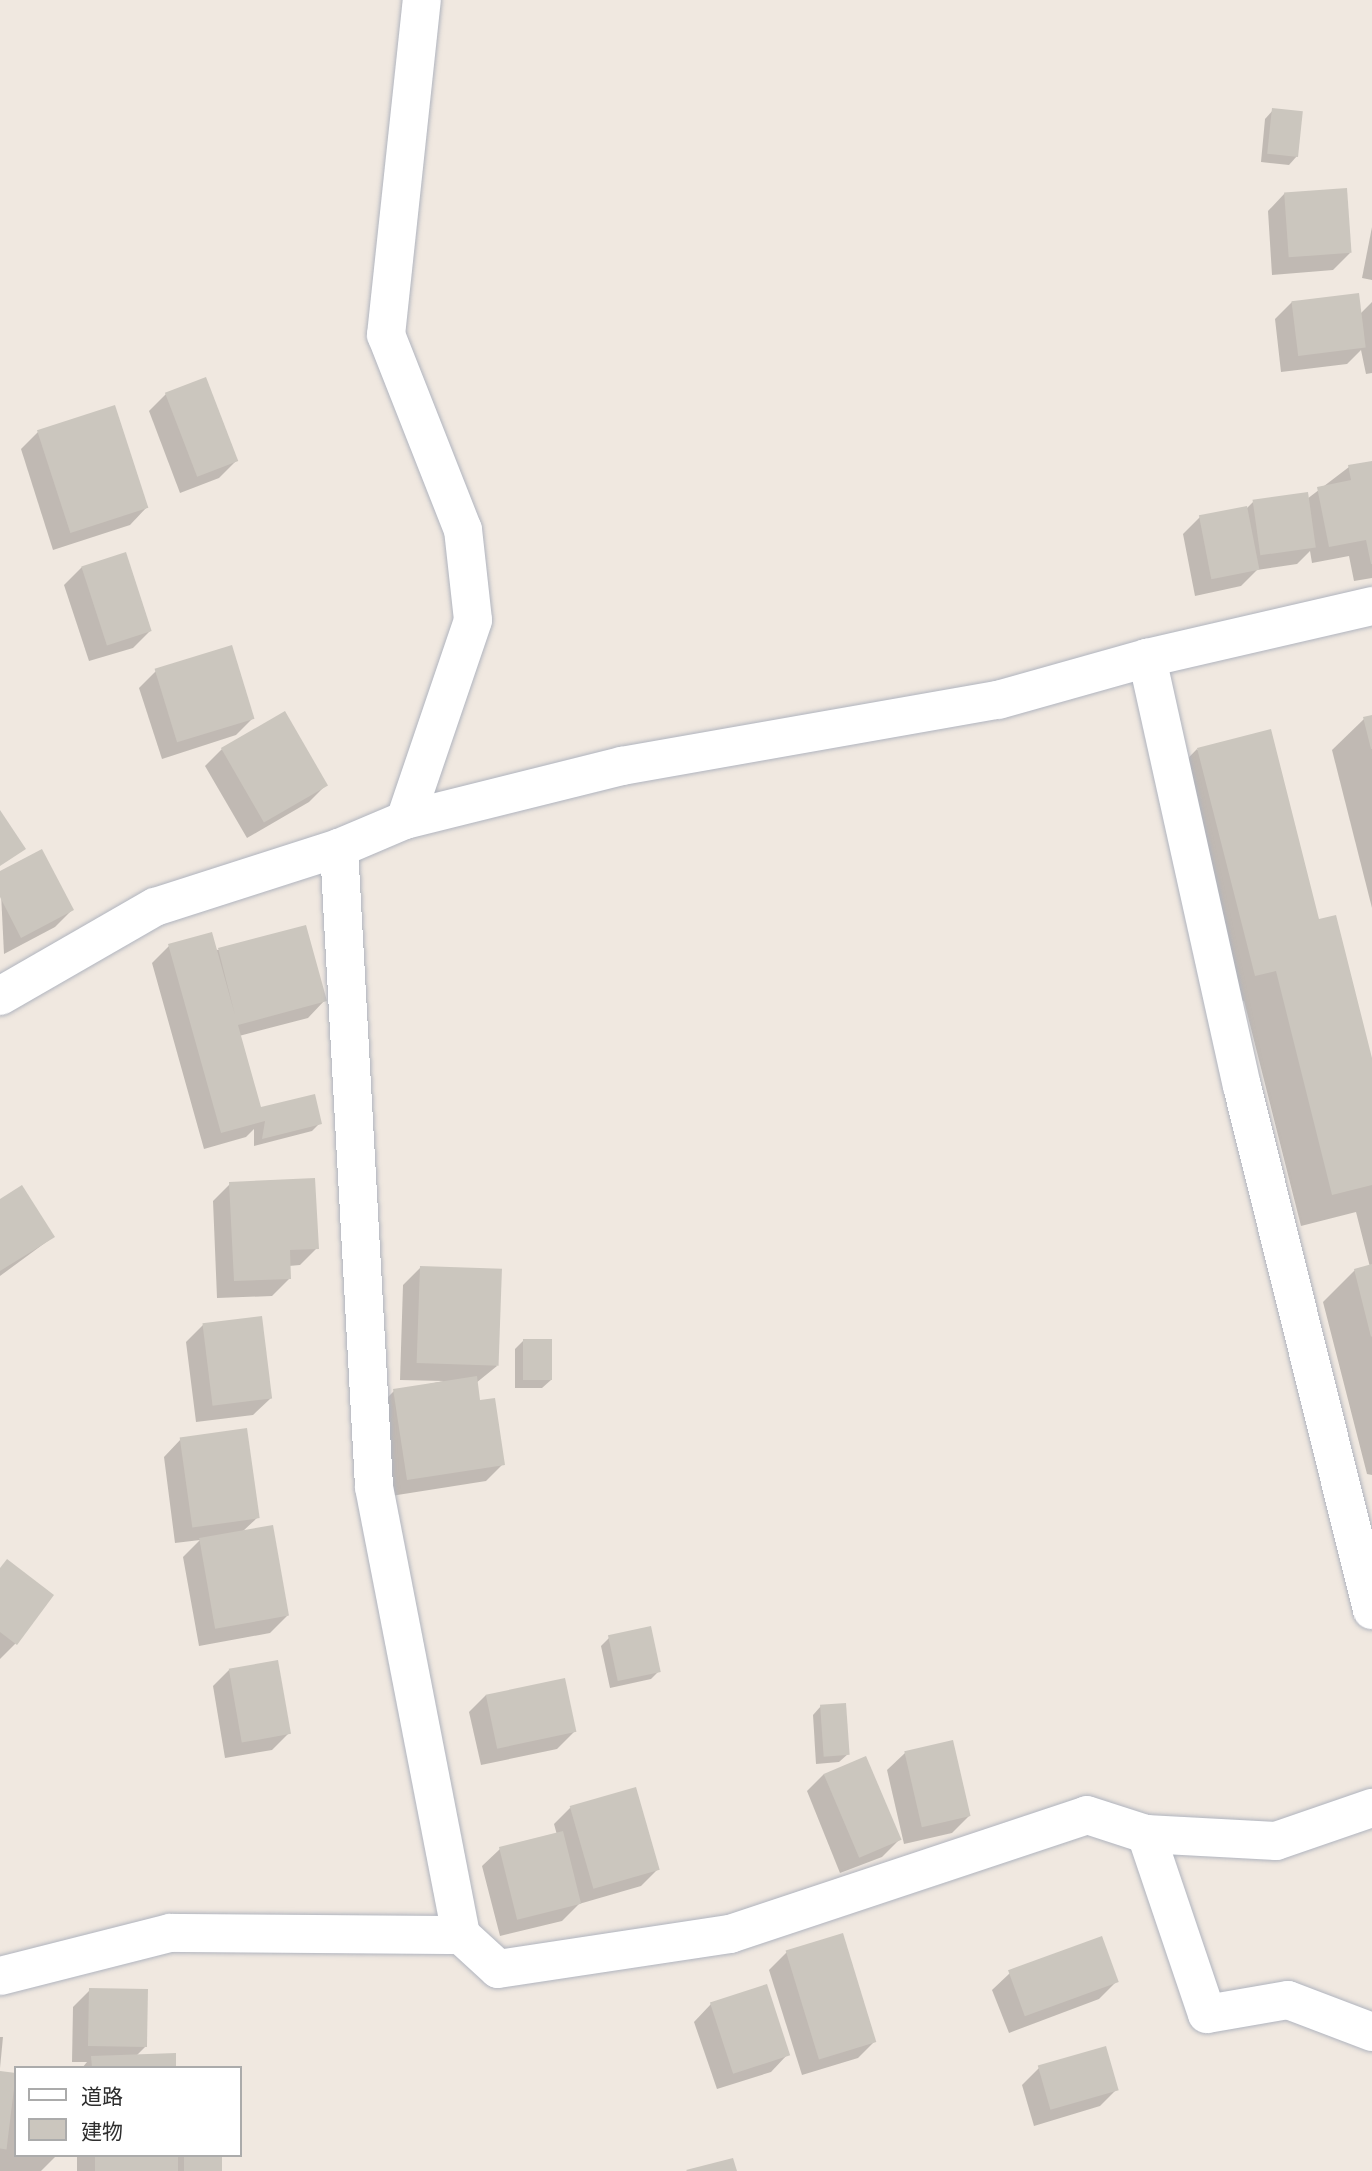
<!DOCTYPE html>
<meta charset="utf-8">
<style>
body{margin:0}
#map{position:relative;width:1372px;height:2171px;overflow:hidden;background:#f0e8e0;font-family:"Roboto Condensed","Noto Sans JP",sans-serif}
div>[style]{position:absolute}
.shadow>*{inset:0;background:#0003;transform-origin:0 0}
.building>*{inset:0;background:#cbc6be;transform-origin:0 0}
.roads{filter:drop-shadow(0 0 2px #b0b4be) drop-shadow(0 0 2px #b0b4be)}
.minor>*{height:38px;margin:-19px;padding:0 19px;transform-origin:19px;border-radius:19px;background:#fff}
span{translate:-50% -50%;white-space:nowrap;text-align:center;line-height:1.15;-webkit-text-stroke:6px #fff;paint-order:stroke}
.legend{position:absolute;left:14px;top:2066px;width:228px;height:91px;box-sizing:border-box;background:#fff;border:2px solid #ababab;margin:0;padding:9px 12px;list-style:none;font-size:21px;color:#2e2e2e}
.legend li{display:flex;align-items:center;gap:14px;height:35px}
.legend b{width:35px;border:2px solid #ababab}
</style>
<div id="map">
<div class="shadow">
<i style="clip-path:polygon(1273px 110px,1297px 156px,1289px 165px,1261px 162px,1265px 119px)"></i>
<i style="clip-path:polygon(1285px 193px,1350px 253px,1333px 270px,1272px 275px,1268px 211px)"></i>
<i style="clip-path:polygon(1372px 227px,1372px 280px,1362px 278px)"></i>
<i style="clip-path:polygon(1292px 302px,1360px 314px,1372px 302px,1372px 373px,1366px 374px,1361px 350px,1347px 364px,1281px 372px,1275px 319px)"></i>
<i style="clip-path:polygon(166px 394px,236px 461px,219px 478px,180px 493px,149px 411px)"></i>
<i style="clip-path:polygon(38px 432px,147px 507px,130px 525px,53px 550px,21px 449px)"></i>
<i style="clip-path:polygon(1372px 463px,1372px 578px,1354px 581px,1349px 556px,1312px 563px,1310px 551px,1297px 564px,1257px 570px,1241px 586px,1195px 596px,1183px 534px,1200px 517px,1247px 508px,1254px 501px,1307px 499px,1349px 467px)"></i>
<i style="clip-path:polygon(82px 567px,150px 631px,133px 648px,89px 661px,64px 585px)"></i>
<i style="clip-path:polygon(156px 671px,253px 718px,236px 735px,162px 759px,139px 688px)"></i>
<i style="clip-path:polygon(1372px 717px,1372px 908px,1332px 750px,1364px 719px)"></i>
<i style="clip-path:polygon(222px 749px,326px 785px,309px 802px,247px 838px,205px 766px)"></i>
<i style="clip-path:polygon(1197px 749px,1318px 921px,1372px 1065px,1372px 1475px,1367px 1474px,1323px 1302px,1355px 1270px,1370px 1267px,1356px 1212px,1301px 1226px,1244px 1001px,1223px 1007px,1166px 781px)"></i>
<i style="clip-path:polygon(0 873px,72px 910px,55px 927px,4px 954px)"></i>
<i style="clip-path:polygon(169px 946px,219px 950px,325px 1000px,308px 1018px,239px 1036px,260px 1109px,320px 1123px,312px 1131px,254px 1146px,254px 1129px,246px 1137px,204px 1149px,152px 963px)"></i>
<i style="clip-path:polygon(230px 1184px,317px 1248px,300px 1265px,289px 1266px,289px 1279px,272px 1296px,217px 1298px,213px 1201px)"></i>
<i style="clip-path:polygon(0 1201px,53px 1237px,0 1276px)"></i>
<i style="clip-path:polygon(421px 1267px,497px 1366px,476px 1383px,478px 1402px,503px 1464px,486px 1481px,391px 1496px,377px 1408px,394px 1391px,444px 1381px,400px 1380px,403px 1285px)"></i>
<i style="clip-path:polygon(203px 1325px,271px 1398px,253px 1415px,196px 1422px,186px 1342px)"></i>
<i style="clip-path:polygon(523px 1341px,551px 1380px,542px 1388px,515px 1388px,515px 1349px)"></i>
<i style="clip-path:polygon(181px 1439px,258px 1517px,242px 1532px,288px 1615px,270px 1633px,199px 1646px,183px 1557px,200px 1540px,175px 1543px,164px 1457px)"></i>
<i style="clip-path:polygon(0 1568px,16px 1643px,0 1659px)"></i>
<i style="clip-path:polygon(609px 1638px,659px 1671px,651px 1679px,610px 1688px,601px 1646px)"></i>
<i style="clip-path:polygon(230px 1669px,289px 1733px,272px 1750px,225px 1758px,213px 1686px)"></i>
<i style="clip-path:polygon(486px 1695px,574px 1732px,557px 1749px,481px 1765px,469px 1712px)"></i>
<i style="clip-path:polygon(821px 1706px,848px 1754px,839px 1762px,816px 1764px,813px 1715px)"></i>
<i style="clip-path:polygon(905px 1753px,969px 1816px,952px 1833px,904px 1844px,887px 1770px)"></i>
<i style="clip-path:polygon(824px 1774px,899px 1840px,882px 1857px,840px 1873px,807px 1791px)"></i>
<i style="clip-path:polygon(571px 1807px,658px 1869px,641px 1886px,579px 1904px,562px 1921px,500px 1936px,482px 1866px,500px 1849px,557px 1835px,554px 1824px)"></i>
<i style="clip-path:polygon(787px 1952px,875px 2041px,858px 2058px,802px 2075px,769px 1970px)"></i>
<i style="clip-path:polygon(1010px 1973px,1116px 1982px,1099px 1999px,1009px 2033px,992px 1990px)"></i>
<i style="clip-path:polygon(90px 1990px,146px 2046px,136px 2056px,175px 2068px,82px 2068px,87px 2062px,72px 2062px,73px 2007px)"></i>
<i style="clip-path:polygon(711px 2004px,788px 2054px,771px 2072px,717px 2089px,694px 2022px)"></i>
<i style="clip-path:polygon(0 2037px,3px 2037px,0 2068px)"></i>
<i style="clip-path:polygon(1039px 2068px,1117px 2089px,1100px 2106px,1034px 2126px,1022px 2085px)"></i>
<i style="clip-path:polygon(0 2073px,16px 2075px,16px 2155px,57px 2155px,41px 2171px,0 2171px)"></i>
<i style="left:77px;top:2155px;width:143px;height:16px"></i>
</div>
<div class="building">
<i style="left:1272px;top:108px;width:31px;height:46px;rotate:6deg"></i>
<i style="left:1347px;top:188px;width:65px;height:63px;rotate:86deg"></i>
<i style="left:1359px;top:293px;width:55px;height:68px;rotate:83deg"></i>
<i style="left:206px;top:377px;width:90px;height:44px;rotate:69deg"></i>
<i style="left:115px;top:405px;width:108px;height:82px;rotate:72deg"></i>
<i style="clip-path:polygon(1372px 461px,1372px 564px,1371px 564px,1366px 540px,1329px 547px,1317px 487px,1351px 480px,1348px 465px)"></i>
<i style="left:1308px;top:492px;width:56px;height:56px;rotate:82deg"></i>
<i style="left:1247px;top:506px;width:65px;height:49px;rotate:79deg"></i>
<i style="left:126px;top:552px;width:83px;height:47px;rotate:72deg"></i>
<i style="left:232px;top:645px;width:77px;height:81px;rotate:73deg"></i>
<i style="left:285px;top:711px;width:86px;height:74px;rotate:60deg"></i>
<i style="clip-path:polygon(1372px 715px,1372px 749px,1371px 749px,1363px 717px)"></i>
<i style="clip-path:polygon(1271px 729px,1319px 919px,1336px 915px,1372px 1058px,1372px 1185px,1332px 1195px,1276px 971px,1255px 976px,1197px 748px)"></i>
<i style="clip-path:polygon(0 810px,26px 849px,0 866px)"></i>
<i style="clip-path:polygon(42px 849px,74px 910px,21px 938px,0 897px,0 871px)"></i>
<i style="clip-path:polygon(306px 925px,327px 1001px,238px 1025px,261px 1107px,315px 1094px,322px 1124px,262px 1139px,265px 1121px,221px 1133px,168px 944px,212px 932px,235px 1015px,218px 948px)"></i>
<i style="clip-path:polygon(315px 1178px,319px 1249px,290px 1250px,291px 1279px,234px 1281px,229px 1182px)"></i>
<i style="clip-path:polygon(22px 1185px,55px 1237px,0 1271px,0 1199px)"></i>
<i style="clip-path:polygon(1372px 1264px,1372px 1336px,1371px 1337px,1354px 1269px)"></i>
<i style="left:420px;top:1266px;width:82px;height:97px;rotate:2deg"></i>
<i style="left:262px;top:1316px;width:83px;height:60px;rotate:83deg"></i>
<i style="left:523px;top:1339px;width:29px;height:41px"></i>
<i style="clip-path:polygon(477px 1376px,480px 1400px,495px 1398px,505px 1465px,407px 1480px,393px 1389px)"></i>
<i style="left:247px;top:1428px;width:91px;height:68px;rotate:82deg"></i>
<i style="left:273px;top:1525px;width:92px;height:75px;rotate:80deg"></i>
<i style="clip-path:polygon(7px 1559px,54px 1595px,17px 1645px,0 1632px,0 1568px)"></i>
<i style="left:651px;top:1626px;width:47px;height:44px;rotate:78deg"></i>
<i style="left:278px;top:1660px;width:75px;height:50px;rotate:80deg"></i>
<i style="left:565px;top:1678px;width:55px;height:81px;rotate:78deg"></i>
<i style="left:846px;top:1703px;width:52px;height:26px;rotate:86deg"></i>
<i style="left:953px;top:1740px;width:78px;height:50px;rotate:77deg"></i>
<i style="left:866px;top:1756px;width:91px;height:46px;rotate:67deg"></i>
<i style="left:636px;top:1787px;width:86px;height:69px;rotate:74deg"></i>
<i style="left:563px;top:1831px;width:75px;height:66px;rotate:76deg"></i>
<i style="left:843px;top:1933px;width:114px;height:60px;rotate:73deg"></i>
<i style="left:1102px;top:1936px;width:49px;height:100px;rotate:70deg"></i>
<i style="left:767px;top:1984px;width:75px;height:60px;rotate:72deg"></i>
<i style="left:89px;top:1988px;width:59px;height:58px;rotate:1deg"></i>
<i style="left:1106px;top:2046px;width:46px;height:71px;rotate:74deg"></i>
<i style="clip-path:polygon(176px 2053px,176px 2068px,92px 2068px,91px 2056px)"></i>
<i style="left:0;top:2071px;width:16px;height:77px;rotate:7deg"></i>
<i style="left:95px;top:2155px;width:83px;height:16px"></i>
<i style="left:184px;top:2155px;width:38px;height:16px"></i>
<i style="clip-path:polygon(733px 2158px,737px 2171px,687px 2171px,686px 2170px)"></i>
</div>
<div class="roads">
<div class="minor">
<i style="left:1147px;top:658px;width:438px;rotate:77.5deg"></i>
<i style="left:1242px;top:1086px;width:540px;rotate:76.07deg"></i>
<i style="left:405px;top:820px;width:211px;rotate:-71.2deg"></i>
<i style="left:473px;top:620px;width:91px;rotate:-96.3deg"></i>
<i style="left:463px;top:530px;width:210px;rotate:-111.5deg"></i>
<i style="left:386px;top:335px;width:337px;rotate:-83.9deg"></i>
<i style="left:339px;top:848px;width:640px;rotate:86.86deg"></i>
<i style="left:374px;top:1487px;width:456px;rotate:79deg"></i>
<i style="left:461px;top:1935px;width:50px;rotate:42.6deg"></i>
<i style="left:498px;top:1969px;width:235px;rotate:-8.6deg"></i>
<i style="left:730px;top:1934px;width:376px;rotate:-18.4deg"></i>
<i style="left:1087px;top:1815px;width:62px;rotate:17.9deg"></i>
<i style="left:1146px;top:1834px;width:130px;rotate:3.1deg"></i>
<i style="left:1276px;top:1841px;width:102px;rotate:-19deg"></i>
<i style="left:0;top:996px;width:179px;rotate:-29.9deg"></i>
<i style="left:155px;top:907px;width:193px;rotate:-17.8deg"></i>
<i style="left:339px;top:848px;width:72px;rotate:-23deg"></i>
<i style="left:405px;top:820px;width:224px;rotate:-14deg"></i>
<i style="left:622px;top:766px;width:382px;rotate:-10deg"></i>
<i style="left:998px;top:700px;width:155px;rotate:-15.7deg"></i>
<i style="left:1147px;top:658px;width:231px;rotate:-13deg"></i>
<i style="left:1146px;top:1834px;width:190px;rotate:71.3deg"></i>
<i style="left:1207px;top:2014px;width:82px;rotate:-9.8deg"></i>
<i style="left:1288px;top:2000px;width:90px;rotate:20.9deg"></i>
<i style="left:0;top:1976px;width:175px;rotate:-14.2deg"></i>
<i style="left:170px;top:1933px;width:291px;rotate:0.4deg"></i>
</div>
</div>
<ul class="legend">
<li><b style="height:9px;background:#fff"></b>道路</li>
<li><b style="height:19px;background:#cbc6be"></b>建物</li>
</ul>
</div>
